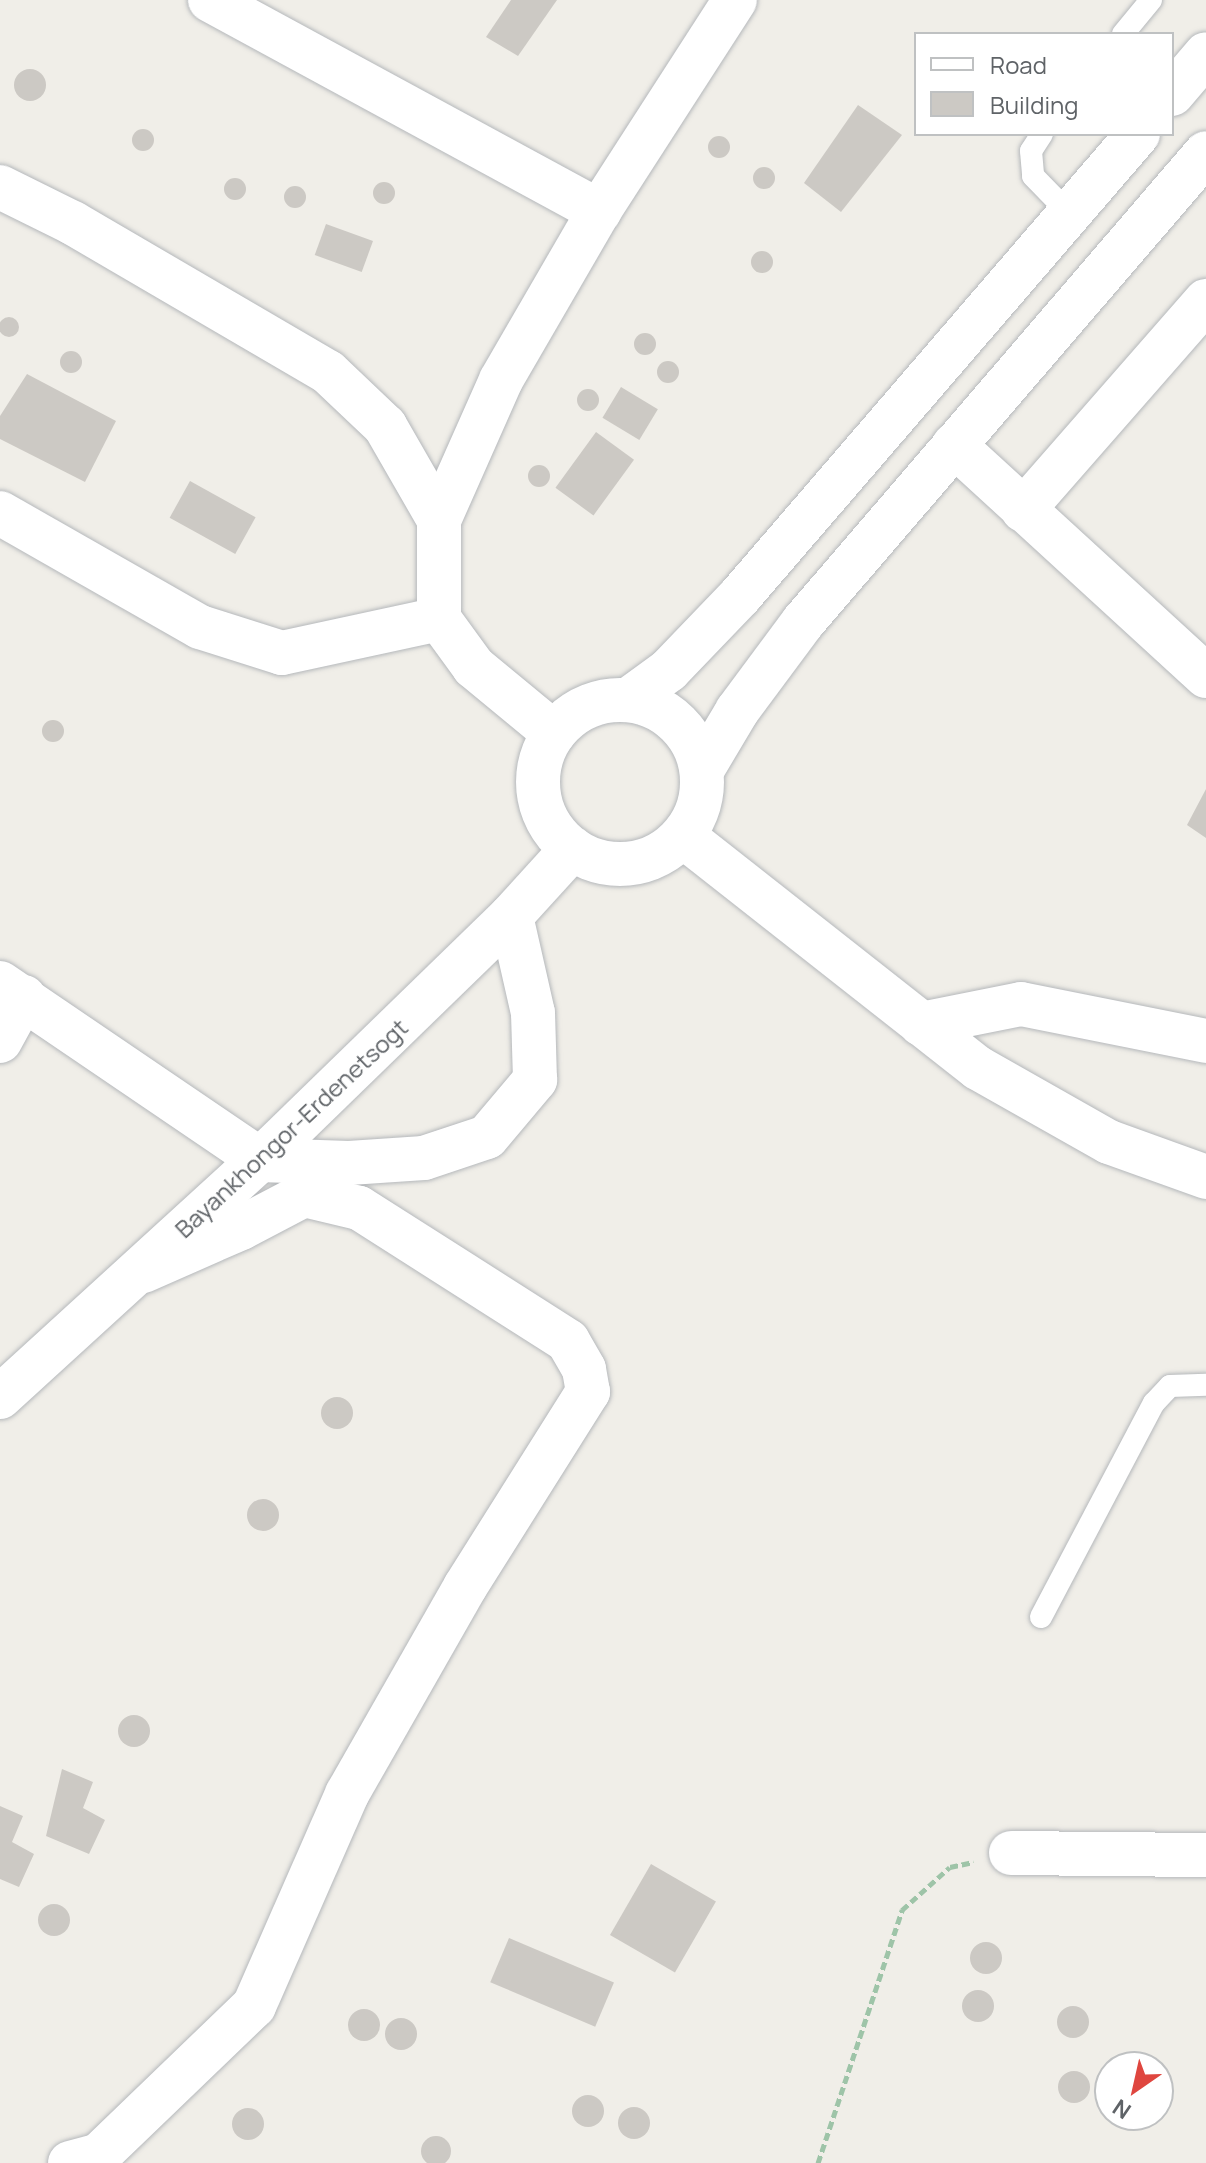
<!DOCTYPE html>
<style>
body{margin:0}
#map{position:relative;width:1206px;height:2163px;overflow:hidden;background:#f0eee8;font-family:Manrope,sans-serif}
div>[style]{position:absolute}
.building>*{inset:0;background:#ccc9c4;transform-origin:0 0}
.round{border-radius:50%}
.path>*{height:5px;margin-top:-2.5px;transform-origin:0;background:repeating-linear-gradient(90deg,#9ec4a8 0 8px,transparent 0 12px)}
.roads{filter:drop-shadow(0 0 2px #b5b8bb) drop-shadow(0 0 2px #b5b8bb)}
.lane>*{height:22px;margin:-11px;padding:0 11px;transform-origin:11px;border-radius:11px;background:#fff}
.street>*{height:44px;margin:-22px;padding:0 22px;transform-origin:22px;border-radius:22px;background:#fff}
.secondary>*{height:44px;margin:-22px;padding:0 22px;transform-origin:22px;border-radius:22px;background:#fff}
.secondary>.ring{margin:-22px;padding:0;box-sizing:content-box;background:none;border:44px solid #fff;border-radius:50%}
span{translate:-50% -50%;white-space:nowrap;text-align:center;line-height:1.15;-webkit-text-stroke:6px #fff;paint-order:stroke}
.street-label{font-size:24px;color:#5f6367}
.legend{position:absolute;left:914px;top:32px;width:260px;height:104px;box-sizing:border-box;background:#fff;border:2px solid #bfc1c2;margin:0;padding:10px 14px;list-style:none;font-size:24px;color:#5f6367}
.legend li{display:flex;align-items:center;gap:16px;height:40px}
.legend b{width:40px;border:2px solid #bfc1c2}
.north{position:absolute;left:1094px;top:2051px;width:80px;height:80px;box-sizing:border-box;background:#fff;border:2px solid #bfc1c2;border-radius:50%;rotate:214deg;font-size:22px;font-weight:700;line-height:32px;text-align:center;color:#5f6367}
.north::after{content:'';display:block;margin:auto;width:28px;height:36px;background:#df463f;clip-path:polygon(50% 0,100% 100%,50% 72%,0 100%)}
</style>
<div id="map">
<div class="building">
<i style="clip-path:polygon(511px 0,557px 0,518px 56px,486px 37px)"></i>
<i class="round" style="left:14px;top:69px;width:32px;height:32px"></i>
<i style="clip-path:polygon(858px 105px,902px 135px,841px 212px,804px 183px)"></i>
<i class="round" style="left:132px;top:129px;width:22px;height:22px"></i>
<i class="round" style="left:708px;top:136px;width:22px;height:22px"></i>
<i class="round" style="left:753px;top:167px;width:22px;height:22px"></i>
<i class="round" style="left:224px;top:178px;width:22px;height:22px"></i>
<i class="round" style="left:373px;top:182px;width:22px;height:22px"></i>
<i class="round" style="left:284px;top:186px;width:22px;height:22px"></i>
<i style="left:326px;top:224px;width:50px;height:33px;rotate:20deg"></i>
<i class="round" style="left:751px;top:251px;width:22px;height:22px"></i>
<i class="round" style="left:-1px;top:317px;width:20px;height:20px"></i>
<i class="round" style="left:634px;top:333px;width:22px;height:22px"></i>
<i class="round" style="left:60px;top:351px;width:22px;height:22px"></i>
<i class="round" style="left:657px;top:361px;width:22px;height:22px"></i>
<i style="clip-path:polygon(27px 374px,116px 421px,85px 482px,0 439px,0 416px)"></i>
<i style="left:621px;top:387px;width:43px;height:36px;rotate:31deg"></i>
<i class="round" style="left:577px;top:389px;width:22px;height:22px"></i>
<i style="left:596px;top:432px;width:47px;height:69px;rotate:36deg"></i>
<i class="round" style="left:528px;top:465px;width:22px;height:22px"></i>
<i style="left:190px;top:481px;width:75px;height:42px;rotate:29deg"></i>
<i class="round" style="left:42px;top:720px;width:22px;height:22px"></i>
<i style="clip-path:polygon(1206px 789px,1206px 838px,1187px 825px)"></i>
<i class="round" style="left:321px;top:1397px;width:32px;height:32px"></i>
<i class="round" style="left:247px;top:1499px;width:32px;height:32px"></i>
<i class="round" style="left:118px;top:1715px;width:32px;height:32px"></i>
<i style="clip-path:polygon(62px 1769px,93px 1782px,83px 1808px,105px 1820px,89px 1854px,46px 1836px)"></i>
<i style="clip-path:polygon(0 1806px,23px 1816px,12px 1842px,34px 1854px,19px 1887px,0 1879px)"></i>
<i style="left:651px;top:1864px;width:75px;height:82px;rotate:30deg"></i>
<i class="round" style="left:38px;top:1904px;width:32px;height:32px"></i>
<i style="left:509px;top:1938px;width:114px;height:48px;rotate:23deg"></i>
<i class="round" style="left:970px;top:1942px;width:32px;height:32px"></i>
<i class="round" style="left:962px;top:1990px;width:32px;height:32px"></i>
<i class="round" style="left:1057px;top:2006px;width:32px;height:32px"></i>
<i class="round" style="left:348px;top:2009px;width:32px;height:32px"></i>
<i class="round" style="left:385px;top:2018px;width:32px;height:32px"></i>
<i class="round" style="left:1058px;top:2071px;width:32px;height:32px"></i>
<i class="round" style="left:572px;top:2095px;width:32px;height:32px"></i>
<i class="round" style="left:618px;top:2107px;width:32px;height:32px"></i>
<i class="round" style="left:232px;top:2108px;width:32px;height:32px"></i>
<i class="round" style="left:421px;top:2136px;width:30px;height:30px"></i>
</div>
<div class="path">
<i style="left:818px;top:2163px;width:267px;rotate:-71.6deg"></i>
<i style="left:902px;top:1910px;width:64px;rotate:-41.9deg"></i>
<i style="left:950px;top:1867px;width:24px;rotate:-12deg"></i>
</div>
<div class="roads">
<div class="lane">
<i style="left:1123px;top:34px;width:44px;rotate:-50.5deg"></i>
<i style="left:1042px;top:134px;width:20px;rotate:123deg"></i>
<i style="left:1031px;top:151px;width:25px;rotate:85deg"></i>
<i style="left:1033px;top:176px;width:52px;rotate:45.8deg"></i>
<i style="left:1041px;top:1617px;width:242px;rotate:-62.2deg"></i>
<i style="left:1154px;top:1403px;width:23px;rotate:-47deg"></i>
<i style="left:1170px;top:1386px;width:36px;rotate:-2deg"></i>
</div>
<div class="street">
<i style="left:210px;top:0;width:443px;rotate:28.5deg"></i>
<i style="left:0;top:187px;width:81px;rotate:26.3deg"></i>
<i style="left:73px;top:223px;width:295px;rotate:30.3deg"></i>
<i style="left:328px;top:372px;width:79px;rotate:43.5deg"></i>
<i style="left:385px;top:426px;width:108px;rotate:60.1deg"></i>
<i style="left:954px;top:445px;width:342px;rotate:42.5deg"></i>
<i style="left:1023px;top:510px;width:278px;rotate:-48.8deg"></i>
<i style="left:0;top:513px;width:230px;rotate:29.7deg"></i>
<i style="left:200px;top:627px;width:86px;rotate:17.6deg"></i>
<i style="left:282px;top:653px;width:161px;rotate:-12.2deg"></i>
<i style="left:0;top:983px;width:315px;rotate:34.2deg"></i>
<i style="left:260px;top:1160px;width:89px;rotate:1.9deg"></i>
<i style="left:349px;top:1163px;width:75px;rotate:-3.8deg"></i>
<i style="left:424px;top:1158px;width:66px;rotate:-18.4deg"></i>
<i style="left:487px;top:1137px;width:75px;rotate:-49.9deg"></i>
<i style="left:535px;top:1080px;width:67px;rotate:-91.7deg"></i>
<i style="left:533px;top:1013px;width:99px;rotate:-102.8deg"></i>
<i style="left:921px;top:1024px;width:102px;rotate:-11.3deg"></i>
<i style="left:1021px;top:1004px;width:189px;rotate:11.3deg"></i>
<i style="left:0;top:1041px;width:50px;rotate:-61.4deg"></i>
<i style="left:1011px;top:1853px;width:195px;rotate:0.6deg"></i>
<i style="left:70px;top:2163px;width:30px;rotate:-15deg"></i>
<i style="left:99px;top:2155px;width:215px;rotate:-43.9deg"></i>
<i style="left:254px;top:2006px;width:232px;rotate:-66.3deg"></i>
<i style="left:347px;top:1794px;width:238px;rotate:-60.3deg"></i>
<i style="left:465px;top:1587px;width:231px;rotate:-57.8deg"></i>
<i style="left:588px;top:1392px;width:23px;rotate:-100deg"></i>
<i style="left:584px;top:1369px;width:32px;rotate:-120deg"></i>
<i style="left:568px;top:1341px;width:248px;rotate:-147.5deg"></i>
<i style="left:359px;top:1208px;width:57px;rotate:-166.7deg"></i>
<i style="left:304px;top:1195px;width:71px;rotate:152.4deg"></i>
<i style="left:241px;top:1228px;width:107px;rotate:156.3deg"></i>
</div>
<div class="secondary">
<i style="left:1172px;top:94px;width:52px;rotate:-49.6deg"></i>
<i style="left:628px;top:700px;width:51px;rotate:-36.2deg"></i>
<i style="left:669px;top:670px;width:103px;rotate:-46.2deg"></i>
<i style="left:740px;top:596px;width:610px;rotate:-49.26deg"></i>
<i class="ring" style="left:538px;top:700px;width:120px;height:120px"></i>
<i style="left:554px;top:733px;width:104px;rotate:-140.5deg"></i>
<i style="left:474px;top:667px;width:59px;rotate:-126.1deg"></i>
<i style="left:439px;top:619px;width:99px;rotate:-90deg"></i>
<i style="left:439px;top:520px;width:153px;rotate:-66.1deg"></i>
<i style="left:501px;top:380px;width:195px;rotate:-59.9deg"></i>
<i style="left:599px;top:211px;width:251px;rotate:-57.2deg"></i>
<i style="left:702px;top:770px;width:69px;rotate:-59.3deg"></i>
<i style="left:737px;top:711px;width:111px;rotate:-53.4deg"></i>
<i style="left:803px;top:622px;width:618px;rotate:-49.33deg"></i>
<i style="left:683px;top:836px;width:375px;rotate:38.2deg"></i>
<i style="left:978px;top:1068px;width:150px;rotate:29.5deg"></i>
<i style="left:1109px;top:1142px;width:103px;rotate:19.8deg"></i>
<i style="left:0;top:1397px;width:352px;rotate:-42.4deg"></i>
<i style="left:260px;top:1160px;width:350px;rotate:-44.2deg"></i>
<i style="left:511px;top:916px;width:91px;rotate:-47.7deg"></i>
</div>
</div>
<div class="street-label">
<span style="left:291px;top:1128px;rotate:-43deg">Bayankhongor-Erdenetsogt</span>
</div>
<ul class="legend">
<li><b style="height:10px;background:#fff"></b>Road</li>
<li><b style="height:22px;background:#ccc9c4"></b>Building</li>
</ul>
<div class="north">N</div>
</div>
